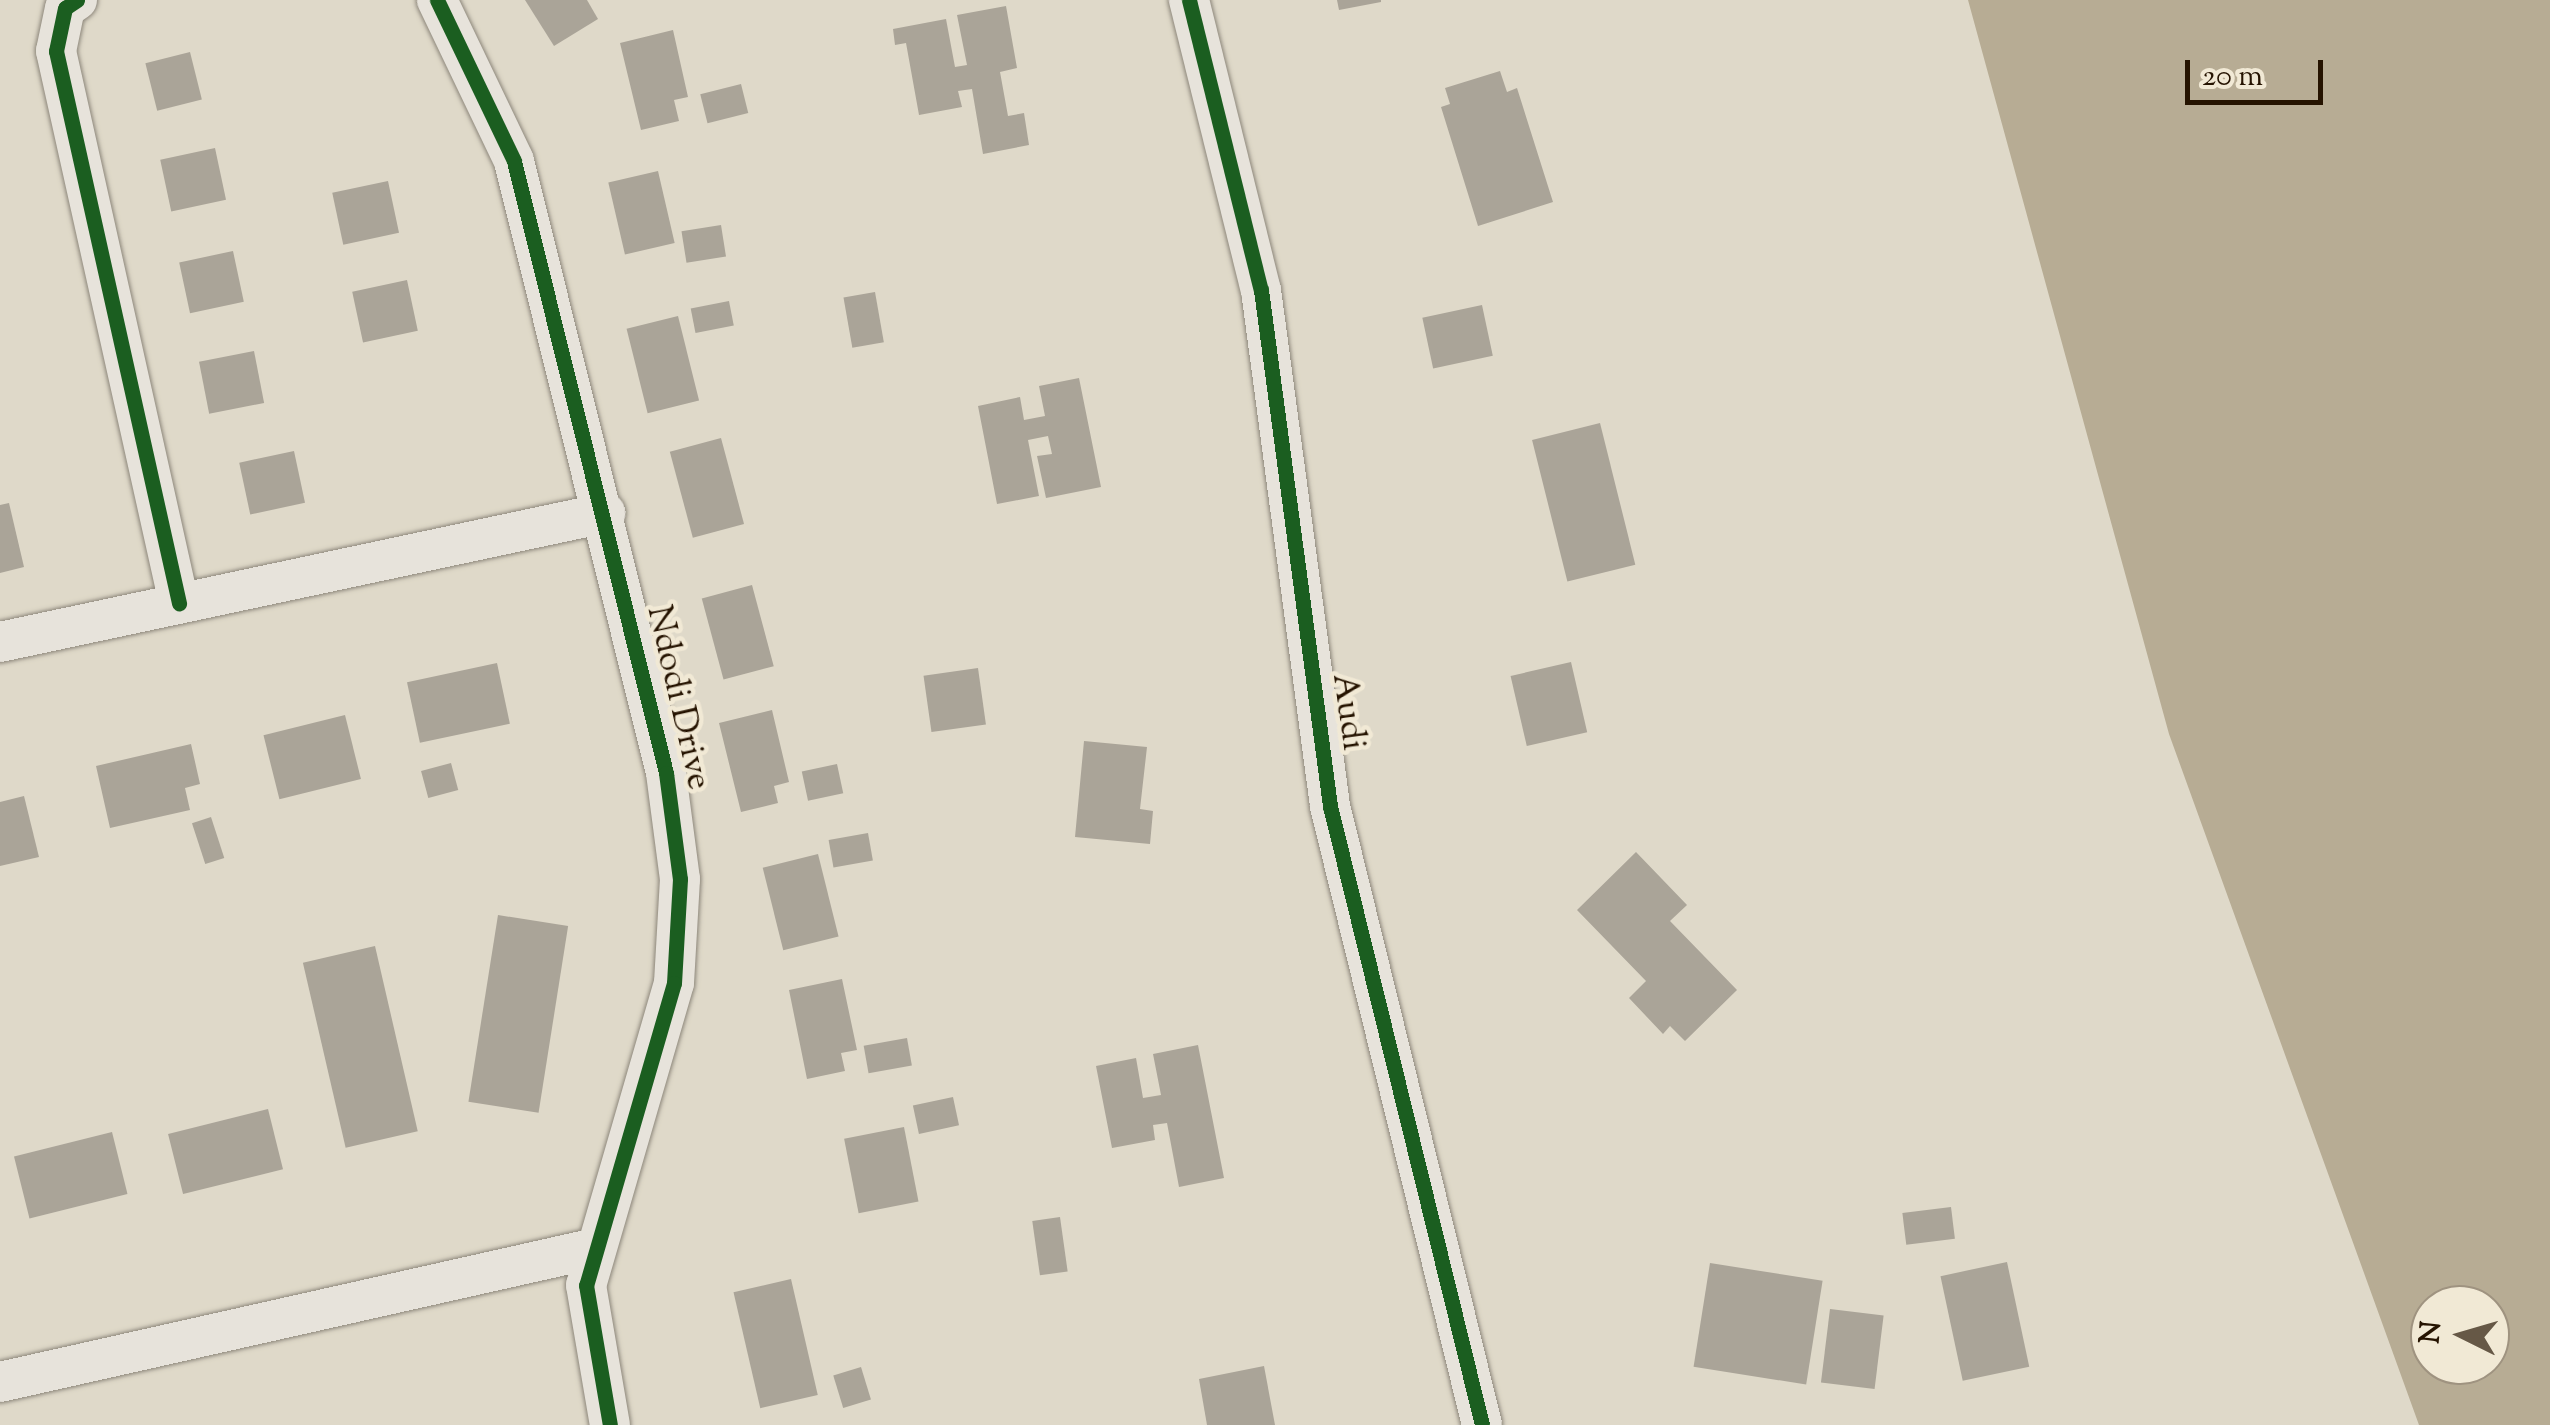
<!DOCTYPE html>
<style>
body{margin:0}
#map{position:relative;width:2550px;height:1425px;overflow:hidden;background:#dfd9c9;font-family:"Sorts Mill Goudy",serif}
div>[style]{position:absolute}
.water>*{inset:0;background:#b7ac94}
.building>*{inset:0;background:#aaa498;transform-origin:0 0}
.roads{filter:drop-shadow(0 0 2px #8d877b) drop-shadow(0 0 2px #8d877b)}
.street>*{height:40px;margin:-20px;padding:0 20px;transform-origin:20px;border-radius:20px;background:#e7e3db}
.cycleway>*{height:15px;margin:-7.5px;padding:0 7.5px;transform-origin:7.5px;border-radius:7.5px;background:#1b5e20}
span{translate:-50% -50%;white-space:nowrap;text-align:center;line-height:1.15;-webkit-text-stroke:9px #f1e9d5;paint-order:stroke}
.street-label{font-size:35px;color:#251300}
.north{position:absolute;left:2410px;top:1285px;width:100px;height:100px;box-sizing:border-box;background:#f1e9d5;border:2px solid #9f9380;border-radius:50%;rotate:275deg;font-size:28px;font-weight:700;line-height:40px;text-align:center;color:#251300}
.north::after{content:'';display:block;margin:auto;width:35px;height:45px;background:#665846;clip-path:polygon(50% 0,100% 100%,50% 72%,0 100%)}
.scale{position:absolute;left:2185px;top:60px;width:138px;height:45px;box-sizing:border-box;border:5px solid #251300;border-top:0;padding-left:12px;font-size:30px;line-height:35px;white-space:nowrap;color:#251300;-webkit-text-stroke:8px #f1e9d5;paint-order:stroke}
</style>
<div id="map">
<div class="water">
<i style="clip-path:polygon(evenodd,1968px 0,2550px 0,2550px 1425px,2419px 1425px,2169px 734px,1968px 0,2430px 1305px,2490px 1305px,2490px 1365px,2430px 1365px,2430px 1305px)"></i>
</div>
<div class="building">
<i style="clip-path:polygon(525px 0,587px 0,598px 19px,554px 46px)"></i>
<i style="clip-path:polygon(1337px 0,1381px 0,1381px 2px,1339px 10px)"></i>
<i style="clip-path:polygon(1006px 6px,1017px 68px,1000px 72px,1008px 116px,1024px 113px,1029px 145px,983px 154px,972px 89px,958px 91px,962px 107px,919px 115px,906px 43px,895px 45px,893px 29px,946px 19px,955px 67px,967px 65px,957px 15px)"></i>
<i style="clip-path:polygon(673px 30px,688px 97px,674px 100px,679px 121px,641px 130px,620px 43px)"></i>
<i style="left:190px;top:52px;width:49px;height:46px;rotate:76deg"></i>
<i style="clip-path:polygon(1500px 71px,1507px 92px,1517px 88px,1553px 202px,1478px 226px,1441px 107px,1450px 104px,1445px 88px)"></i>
<i style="left:741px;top:84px;width:30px;height:42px;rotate:76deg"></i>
<i style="left:215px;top:148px;width:53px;height:56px;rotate:78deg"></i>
<i style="left:658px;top:171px;width:74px;height:51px;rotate:77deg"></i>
<i style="left:388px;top:181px;width:53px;height:57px;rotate:78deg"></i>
<i style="left:721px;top:225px;width:32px;height:40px;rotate:81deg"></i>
<i style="left:233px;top:251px;width:52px;height:55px;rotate:78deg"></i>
<i style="left:407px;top:280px;width:52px;height:56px;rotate:78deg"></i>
<i style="left:875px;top:292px;width:51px;height:32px;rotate:80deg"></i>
<i style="left:729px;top:301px;width:25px;height:39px;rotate:79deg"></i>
<i style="left:1482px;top:305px;width:52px;height:61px;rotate:78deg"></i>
<i style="left:678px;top:316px;width:87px;height:53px;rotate:76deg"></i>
<i style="left:254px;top:351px;width:53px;height:56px;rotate:79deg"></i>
<i style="clip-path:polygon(1079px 378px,1101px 487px,1046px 498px,1037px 456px,1052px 454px,1048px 436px,1028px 440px,1039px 496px,997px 504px,978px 406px,1020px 397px,1024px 420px,1045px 416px,1039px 386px)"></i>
<i style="left:1600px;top:423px;width:146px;height:70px;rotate:76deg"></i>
<i style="left:721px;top:438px;width:89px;height:53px;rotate:75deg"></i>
<i style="left:294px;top:451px;width:53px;height:56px;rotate:78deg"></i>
<i style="clip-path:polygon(9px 503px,24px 567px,0 573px,0 505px)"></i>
<i style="left:752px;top:585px;width:84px;height:52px;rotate:75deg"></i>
<i style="left:1571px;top:662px;width:72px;height:62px;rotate:77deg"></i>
<i style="left:497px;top:663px;width:62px;height:92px;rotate:78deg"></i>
<i style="left:978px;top:668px;width:57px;height:55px;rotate:82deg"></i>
<i style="clip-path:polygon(772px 710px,789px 782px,774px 786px,778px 803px,741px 812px,719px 723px)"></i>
<i style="left:345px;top:715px;width:66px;height:84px;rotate:76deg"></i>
<i style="clip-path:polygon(1084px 741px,1147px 747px,1140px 809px,1153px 811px,1150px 844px,1075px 837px)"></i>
<i style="clip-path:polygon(191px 744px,200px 784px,185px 788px,190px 810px,110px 828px,96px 766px)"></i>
<i style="left:451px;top:763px;width:28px;height:31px;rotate:75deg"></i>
<i style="left:837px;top:764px;width:30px;height:36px;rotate:78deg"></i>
<i style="clip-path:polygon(24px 796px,39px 857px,0 866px,0 802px)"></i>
<i style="left:211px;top:817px;width:43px;height:20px;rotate:72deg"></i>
<i style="left:868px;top:833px;width:28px;height:40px;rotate:80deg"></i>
<i style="clip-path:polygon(1636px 852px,1687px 905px,1670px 921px,1737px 990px,1685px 1041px,1670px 1026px,1663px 1034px,1629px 998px,1646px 981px,1577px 910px)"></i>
<i style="left:818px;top:854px;width:85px;height:57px;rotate:76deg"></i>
<i style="left:498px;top:915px;width:71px;height:189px;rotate:9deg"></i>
<i style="left:375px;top:946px;width:190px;height:74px;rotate:77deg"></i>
<i style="clip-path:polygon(842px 979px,857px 1050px,841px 1053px,845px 1071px,807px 1079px,789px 990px)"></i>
<i style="left:907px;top:1038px;width:28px;height:44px;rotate:80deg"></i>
<i style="clip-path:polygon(1198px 1045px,1224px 1178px,1179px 1187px,1167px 1123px,1153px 1125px,1155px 1140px,1112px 1148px,1096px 1066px,1136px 1058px,1143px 1098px,1161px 1095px,1153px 1054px)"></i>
<i style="left:953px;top:1097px;width:29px;height:41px;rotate:78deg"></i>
<i style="left:268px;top:1109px;width:62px;height:103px;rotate:76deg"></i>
<i style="left:904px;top:1127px;width:76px;height:61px;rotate:79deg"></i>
<i style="left:112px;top:1132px;width:64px;height:101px;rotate:76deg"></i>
<i style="left:1951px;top:1207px;width:32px;height:49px;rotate:83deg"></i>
<i style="left:1060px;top:1217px;width:55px;height:28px;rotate:82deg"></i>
<i style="left:2007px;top:1262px;width:107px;height:68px;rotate:78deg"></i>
<i style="left:1710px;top:1263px;width:114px;height:105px;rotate:9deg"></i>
<i style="left:791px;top:1279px;width:119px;height:59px;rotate:77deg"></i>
<i style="left:1830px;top:1309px;width:54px;height:74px;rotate:7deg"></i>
<i style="clip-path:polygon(1264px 1366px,1275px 1425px,1207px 1425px,1199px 1379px)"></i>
<i style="left:861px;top:1367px;width:34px;height:29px;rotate:73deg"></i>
</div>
<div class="roads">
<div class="street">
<i style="left:77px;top:0;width:14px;rotate:146deg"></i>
<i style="left:65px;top:8px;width:44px;rotate:101.8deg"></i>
<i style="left:56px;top:51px;width:566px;rotate:77.44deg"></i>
<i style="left:437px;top:0;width:178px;rotate:64.4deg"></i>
<i style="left:514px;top:161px;width:631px;rotate:76.05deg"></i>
<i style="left:666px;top:773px;width:107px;rotate:82.5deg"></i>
<i style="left:680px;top:879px;width:104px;rotate:93.3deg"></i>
<i style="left:674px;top:983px;width:315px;rotate:106.2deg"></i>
<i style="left:586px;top:1285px;width:142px;rotate:80.3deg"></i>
<i style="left:1189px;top:0;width:299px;rotate:76.1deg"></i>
<i style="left:1261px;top:290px;width:521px;rotate:82.38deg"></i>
<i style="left:1330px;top:806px;width:637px;rotate:76.2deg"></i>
<i style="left:0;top:642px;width:619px;rotate:-12.04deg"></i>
<i style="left:0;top:1382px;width:606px;rotate:-12.68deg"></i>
</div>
</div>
<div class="cycleway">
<i style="left:77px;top:0;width:14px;rotate:146deg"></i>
<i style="left:65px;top:8px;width:44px;rotate:101.8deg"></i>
<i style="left:56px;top:51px;width:566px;rotate:77.44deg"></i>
<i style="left:437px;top:0;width:178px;rotate:64.4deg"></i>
<i style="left:514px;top:161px;width:631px;rotate:76.05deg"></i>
<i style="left:666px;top:773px;width:107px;rotate:82.5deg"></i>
<i style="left:680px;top:879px;width:104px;rotate:93.3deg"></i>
<i style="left:674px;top:983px;width:315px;rotate:106.2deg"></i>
<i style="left:586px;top:1285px;width:142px;rotate:80.3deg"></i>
<i style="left:1189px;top:0;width:299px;rotate:76.1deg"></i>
<i style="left:1261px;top:290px;width:521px;rotate:82.38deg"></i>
<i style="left:1330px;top:806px;width:637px;rotate:76.2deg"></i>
</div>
<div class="street-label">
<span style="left:677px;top:698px;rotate:77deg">Ndodi Drive</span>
<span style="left:1347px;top:712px;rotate:82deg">Audi</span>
</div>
<div class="north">N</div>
<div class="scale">20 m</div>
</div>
